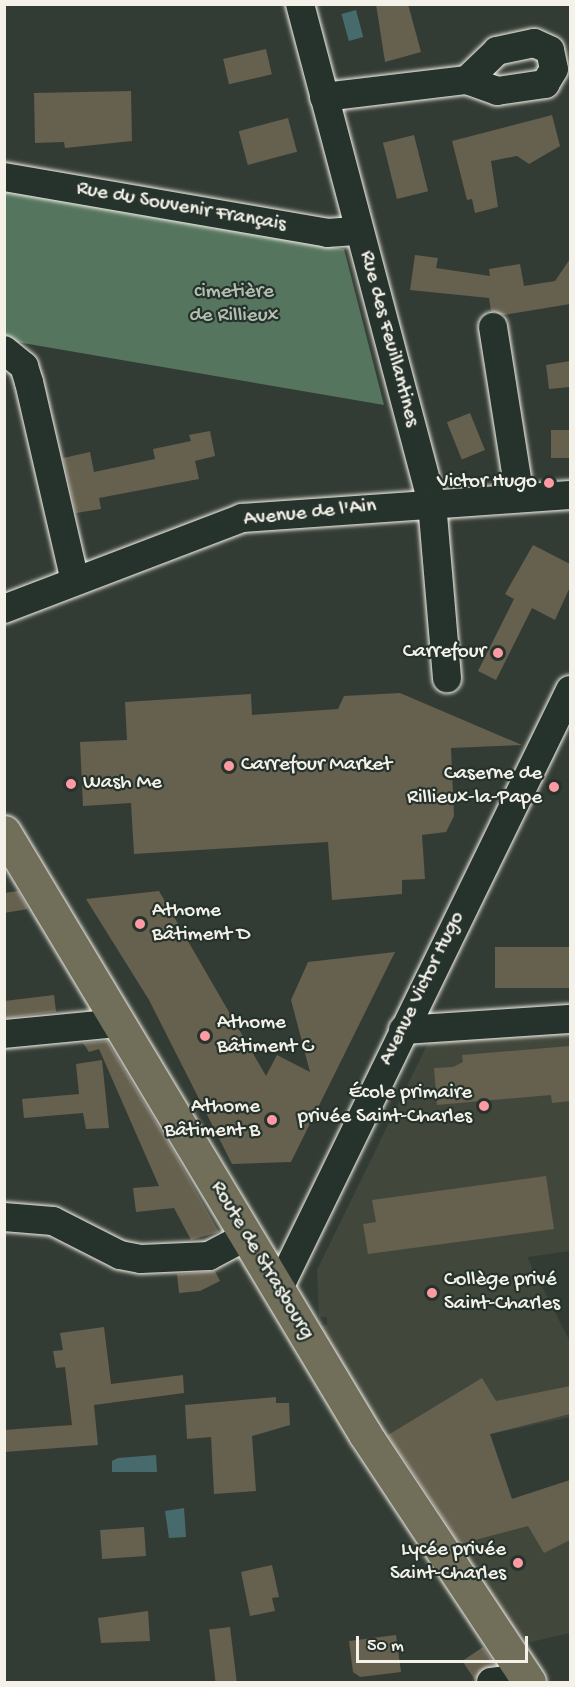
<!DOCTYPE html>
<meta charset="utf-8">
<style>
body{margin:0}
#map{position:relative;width:575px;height:1687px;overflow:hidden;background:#333c34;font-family:"Gochi Hand",sans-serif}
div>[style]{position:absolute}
.built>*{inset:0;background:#42473c}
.green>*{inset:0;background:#55755e}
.water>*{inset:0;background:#476b6c;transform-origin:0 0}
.building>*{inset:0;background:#66604f;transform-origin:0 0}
.roads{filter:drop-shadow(0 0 2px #f4f1e8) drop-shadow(0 0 2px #f4f1e8)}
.minor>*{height:28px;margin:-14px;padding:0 14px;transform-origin:14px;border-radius:14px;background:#26332d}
.major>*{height:33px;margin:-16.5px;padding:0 16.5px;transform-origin:16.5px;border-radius:16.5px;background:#716e59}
.dots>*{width:16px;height:16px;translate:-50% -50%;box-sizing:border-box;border:3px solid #26332d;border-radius:50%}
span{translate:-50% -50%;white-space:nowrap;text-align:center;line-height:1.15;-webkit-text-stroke:4.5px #26332d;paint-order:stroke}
.street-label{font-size:21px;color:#f4f1e8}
.park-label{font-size:21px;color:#b4bfb1}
.poi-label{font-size:21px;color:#f4f1e8}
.right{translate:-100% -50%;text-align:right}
.left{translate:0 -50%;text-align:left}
.frame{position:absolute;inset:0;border:6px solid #f4f1e8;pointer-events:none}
.scale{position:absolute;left:356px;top:1636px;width:172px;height:27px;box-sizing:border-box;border:3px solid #f4f1e8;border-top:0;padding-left:8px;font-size:18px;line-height:21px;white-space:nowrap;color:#f4f1e8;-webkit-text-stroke:4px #26332d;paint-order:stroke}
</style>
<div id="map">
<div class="built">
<i style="clip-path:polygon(570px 1027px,570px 1251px,527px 1257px,570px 1342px,570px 1417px,431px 1447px,397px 1460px,319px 1326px,327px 1325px,327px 1317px,319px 1317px,317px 1270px,430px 1039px)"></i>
<i style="clip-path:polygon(570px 1480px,570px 1633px,522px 1644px,439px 1522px)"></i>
</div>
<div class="green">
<i style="clip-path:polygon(4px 191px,344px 249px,384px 405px,5px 340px)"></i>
</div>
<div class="water">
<i style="left:356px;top:10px;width:28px;height:15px;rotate:75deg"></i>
<i style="clip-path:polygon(156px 1455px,157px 1472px,112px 1472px,112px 1461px,118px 1458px)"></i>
<i style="clip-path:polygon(184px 1508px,186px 1537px,169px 1538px,165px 1511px)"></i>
</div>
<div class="building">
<i style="clip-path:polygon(376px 4px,408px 4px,421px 52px,385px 62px)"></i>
<i style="left:266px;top:49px;width:26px;height:44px;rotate:77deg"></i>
<i style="clip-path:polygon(131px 91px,132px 141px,65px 148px,64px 142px,35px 143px,34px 93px)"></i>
<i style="clip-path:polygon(552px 115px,560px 146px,529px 164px,517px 156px,491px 161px,498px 207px,475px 213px,472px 199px,467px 200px,452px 141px)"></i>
<i style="left:288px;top:118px;width:35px;height:51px;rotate:75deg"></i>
<i style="left:414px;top:135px;width:58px;height:32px;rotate:76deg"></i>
<i style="clip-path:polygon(415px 255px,438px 258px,436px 268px,490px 276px,489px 269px,520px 264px,524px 286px,555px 281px,570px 259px,570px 304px,504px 315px,491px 311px,489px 298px,410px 290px)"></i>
<i style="clip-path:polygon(570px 361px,570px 387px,549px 389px,546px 365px)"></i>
<i style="left:470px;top:413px;width:40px;height:25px;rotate:68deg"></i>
<i style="left:570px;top:430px;width:28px;height:19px;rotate:90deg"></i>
<i style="clip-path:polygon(210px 431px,215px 456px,195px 461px,199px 479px,99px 498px,101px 509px,76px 513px,63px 458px,90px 452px,94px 472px,155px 459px,153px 449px,191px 441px,189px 435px)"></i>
<i style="clip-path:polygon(533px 545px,570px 564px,570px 587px,555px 620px,532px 608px,496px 680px,478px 671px,514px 599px,505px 594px)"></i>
<i style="clip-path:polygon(400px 693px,522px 745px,451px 748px,454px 816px,446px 832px,422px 835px,425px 879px,402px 880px,402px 894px,332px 900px,328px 842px,134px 854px,131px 803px,83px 806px,80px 742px,127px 740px,125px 702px,251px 694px,252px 715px,338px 709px,344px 696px)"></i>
<i style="clip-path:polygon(18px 891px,28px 909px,4px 913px,4px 893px)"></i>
<i style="clip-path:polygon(159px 891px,266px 1076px,277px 1055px,310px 1072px,291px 1000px,308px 962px,395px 952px,291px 1162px,232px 1164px,149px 1000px,86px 899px)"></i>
<i style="left:570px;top:947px;width:41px;height:75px;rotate:90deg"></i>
<i style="left:54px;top:995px;width:17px;height:50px;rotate:83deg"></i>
<i style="clip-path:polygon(107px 1041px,175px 1154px,219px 1232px,191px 1240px,174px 1208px,136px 1212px,133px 1188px,159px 1186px,99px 1049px,89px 1052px,83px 1043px)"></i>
<i style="clip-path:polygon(570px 1046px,570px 1101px,552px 1103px,551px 1095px,437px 1105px,434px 1068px,453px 1067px,463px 1062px,462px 1055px)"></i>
<i style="clip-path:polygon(102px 1060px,109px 1128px,86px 1129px,83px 1113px,24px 1118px,22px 1099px,79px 1094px,76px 1064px)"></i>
<i style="clip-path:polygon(546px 1176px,554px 1229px,368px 1254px,363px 1224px,376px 1222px,372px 1200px)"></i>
<i style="clip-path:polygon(215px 1271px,220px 1281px,200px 1291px,179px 1293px,177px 1274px)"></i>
<i style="clip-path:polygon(104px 1327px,111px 1384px,183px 1375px,184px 1393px,94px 1405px,98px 1445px,4px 1452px,4px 1430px,72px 1425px,65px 1367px,56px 1368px,53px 1351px,63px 1350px,60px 1333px)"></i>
<i style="clip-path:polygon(482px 1378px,496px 1401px,570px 1386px,570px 1414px,490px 1434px,512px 1499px,570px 1480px,570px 1540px,544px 1553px,528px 1526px,460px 1544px,388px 1435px)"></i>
<i style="clip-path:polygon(276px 1397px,276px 1403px,289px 1403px,290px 1425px,252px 1436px,256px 1491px,214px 1494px,211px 1437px,187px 1439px,185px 1405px)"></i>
<i style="left:144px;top:1527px;width:29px;height:44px;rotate:86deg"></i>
<i style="clip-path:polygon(272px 1565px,279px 1597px,272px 1598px,275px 1611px,250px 1616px,241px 1572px)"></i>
<i style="clip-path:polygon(148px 1611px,150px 1641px,101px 1643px,98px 1618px)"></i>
<i style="left:230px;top:1627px;width:56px;height:21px;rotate:83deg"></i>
<i style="clip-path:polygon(396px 1635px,401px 1672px,360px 1677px,353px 1672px,349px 1641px)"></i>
<i style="left:483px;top:1647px;width:22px;height:25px;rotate:56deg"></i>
</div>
<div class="roads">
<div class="minor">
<i style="left:300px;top:4px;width:516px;rotate:75.18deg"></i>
<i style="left:432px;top:503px;width:176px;rotate:85.1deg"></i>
<i style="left:324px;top:97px;width:144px;rotate:-6.8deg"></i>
<i style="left:467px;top:80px;width:32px;rotate:20deg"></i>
<i style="left:497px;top:91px;width:49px;rotate:-8.3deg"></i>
<i style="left:545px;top:84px;width:17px;rotate:-59deg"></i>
<i style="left:554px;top:69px;width:19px;rotate:-102deg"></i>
<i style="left:550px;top:50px;width:17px;rotate:-156deg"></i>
<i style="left:534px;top:43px;width:38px;rotate:168deg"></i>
<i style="left:497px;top:51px;width:42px;rotate:136deg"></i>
<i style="left:4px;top:177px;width:328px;rotate:9.8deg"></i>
<i style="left:327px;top:233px;width:32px;rotate:-4deg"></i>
<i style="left:493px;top:327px;width:173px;rotate:81deg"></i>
<i style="left:4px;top:350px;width:26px;rotate:39deg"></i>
<i style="left:24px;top:366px;width:17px;rotate:73deg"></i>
<i style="left:29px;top:382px;width:204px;rotate:77deg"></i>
<i style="left:4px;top:609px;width:255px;rotate:-20.9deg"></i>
<i style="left:242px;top:518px;width:329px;rotate:-4deg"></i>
<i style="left:403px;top:1030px;width:167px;rotate:-3.8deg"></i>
<i style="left:4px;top:1034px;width:115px;rotate:-5.5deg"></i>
<i style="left:4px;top:1217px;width:49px;rotate:4.7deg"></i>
<i style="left:53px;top:1221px;width:75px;rotate:26.9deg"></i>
<i style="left:120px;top:1255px;width:21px;rotate:11deg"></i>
<i style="left:141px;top:1259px;width:68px;rotate:-2.5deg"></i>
<i style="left:209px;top:1256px;width:43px;rotate:-27.8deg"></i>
<i style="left:279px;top:1288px;width:665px;rotate:-64.05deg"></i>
<i style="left:491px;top:1682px;width:35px;rotate:-7deg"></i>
</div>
<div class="major">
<i style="left:4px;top:832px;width:702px;rotate:59.05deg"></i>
<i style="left:365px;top:1434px;width:297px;rotate:56.5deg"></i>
</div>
</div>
<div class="dots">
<i style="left:549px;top:483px;background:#ff9aa2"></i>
<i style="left:498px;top:653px;background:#ff9aa2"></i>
<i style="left:229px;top:766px;background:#ff9aa2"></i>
<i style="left:71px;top:784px;background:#ff9aa2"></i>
<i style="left:554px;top:787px;background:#ff9aa2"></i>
<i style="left:140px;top:924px;background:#ff9aa2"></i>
<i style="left:205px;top:1036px;background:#ff9aa2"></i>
<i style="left:484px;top:1106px;background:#ff9aa2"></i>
<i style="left:272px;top:1120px;background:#ff9aa2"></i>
<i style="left:432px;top:1293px;background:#ff9aa2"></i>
<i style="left:518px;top:1563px;background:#ff9aa2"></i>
</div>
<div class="street-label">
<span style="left:181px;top:208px;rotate:10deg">Rue du Souvenir Français</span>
<span style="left:388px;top:339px;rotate:75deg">Rue des Feuillantines</span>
<span style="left:310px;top:514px;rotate:-6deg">Avenue de l'Ain</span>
<span style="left:423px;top:989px;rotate:-64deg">Avenue Victor Hugo</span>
<span style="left:261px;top:1261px;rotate:59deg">Route de Strasbourg</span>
</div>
<div class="park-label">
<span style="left:234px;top:305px">cimetière<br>de Rillieux</span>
</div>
<div class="poi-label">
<span class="right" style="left:537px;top:483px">Victor Hugo</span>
<span class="right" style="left:486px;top:653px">Carrefour</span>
<span class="left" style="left:241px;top:766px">Carrefour Market</span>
<span class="right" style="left:542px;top:787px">Caserne de<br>Rillieux-la-Pape</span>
<span class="left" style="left:83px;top:784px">Wash Me</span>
<span class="left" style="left:152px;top:924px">Athome<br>Bâtiment D</span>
<span class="left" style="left:217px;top:1036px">Athome<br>Bâtiment C</span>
<span class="right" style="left:472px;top:1106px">École primaire<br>privée Saint-Charles</span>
<span class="right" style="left:260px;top:1120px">Athome<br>Bâtiment B</span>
<span class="left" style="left:444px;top:1293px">Collège privé<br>Saint-Charles</span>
<span class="right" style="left:506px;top:1563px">Lycée privée<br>Saint-Charles</span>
</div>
<div class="frame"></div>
<div class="scale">50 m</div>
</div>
